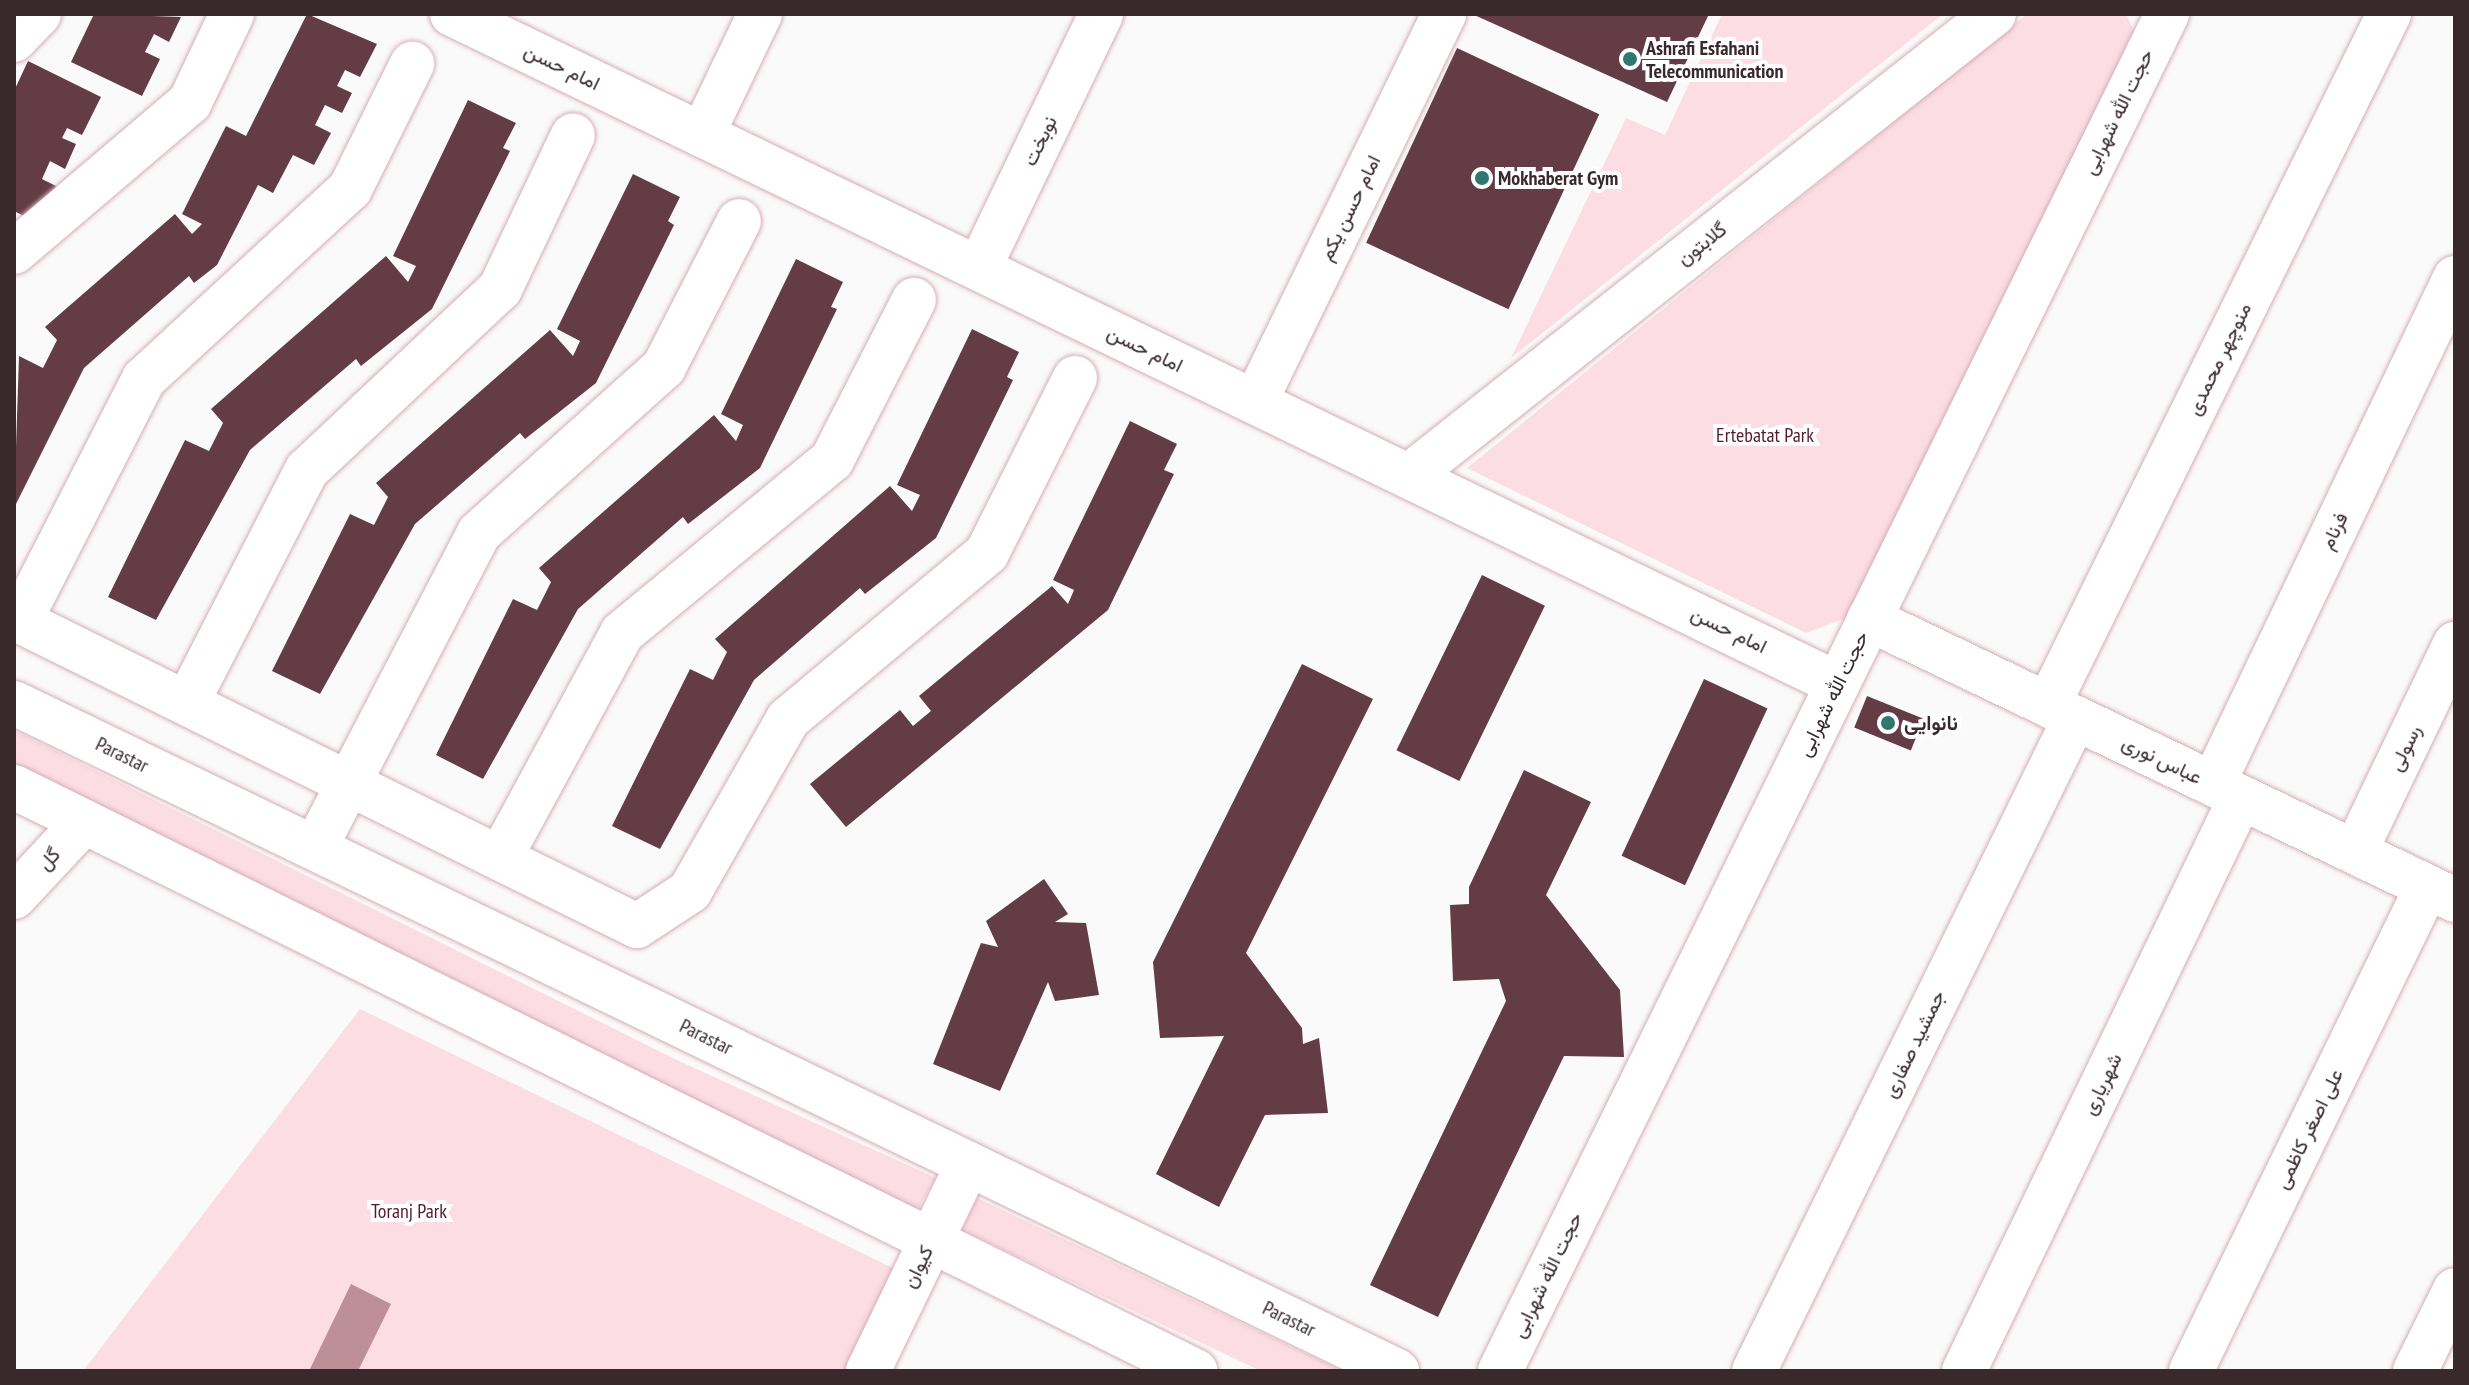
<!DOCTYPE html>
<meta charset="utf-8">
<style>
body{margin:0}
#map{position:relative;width:2469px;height:1385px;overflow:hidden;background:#fafafa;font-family:"PT Sans Narrow",Vazirmatn,sans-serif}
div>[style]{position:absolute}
.green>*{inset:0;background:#fbdde3}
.water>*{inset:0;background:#bd8f99}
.building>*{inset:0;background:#633c45;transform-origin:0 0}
.roads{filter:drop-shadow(0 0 2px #d6adb5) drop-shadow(0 0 2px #d6adb5)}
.minor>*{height:44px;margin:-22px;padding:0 22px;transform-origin:22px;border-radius:22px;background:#fff}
.dots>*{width:22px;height:22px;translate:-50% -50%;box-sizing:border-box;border:4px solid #fff;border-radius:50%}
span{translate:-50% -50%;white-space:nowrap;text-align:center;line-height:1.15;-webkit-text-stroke:8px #fff;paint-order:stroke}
.poi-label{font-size:20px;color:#39292d;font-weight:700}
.left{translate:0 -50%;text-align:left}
.street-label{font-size:20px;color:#39292d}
.park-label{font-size:20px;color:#551b2d}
.frame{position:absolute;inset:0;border:16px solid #39292d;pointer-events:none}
</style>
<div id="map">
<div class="green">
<i style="clip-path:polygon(1722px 14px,1943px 14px,1511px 358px,1626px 118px,1665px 135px)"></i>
<i style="clip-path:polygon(2027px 14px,2126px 14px,2138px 40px,1856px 614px,1806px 633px,1467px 468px)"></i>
<i style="clip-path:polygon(14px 730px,679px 1061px,936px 1178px,916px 1212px,14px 772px)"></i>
<i style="clip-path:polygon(360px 1009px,897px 1270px,843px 1371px,83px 1371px)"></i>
<i style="clip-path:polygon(977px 1198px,1343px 1371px,1261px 1371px,962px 1230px)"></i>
</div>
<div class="water">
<i style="clip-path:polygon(351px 1284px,391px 1304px,358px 1371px,309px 1371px)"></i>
</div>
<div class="building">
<i style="clip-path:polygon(94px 14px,181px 17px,169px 42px,154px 34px,145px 52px,160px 59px,142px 96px,71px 62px)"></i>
<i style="clip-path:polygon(307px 14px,377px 44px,360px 77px,345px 70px,337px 86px,352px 93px,342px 113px,325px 105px,315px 125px,331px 133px,314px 165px,293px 155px,273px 193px,258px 185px,217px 265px,194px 283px,189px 276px,84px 368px,14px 508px,19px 356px,43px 368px,57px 340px,45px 327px,175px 214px,192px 234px,202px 224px,182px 214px,226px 126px,246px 136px)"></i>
<i style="clip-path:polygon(1472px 14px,1709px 14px,1667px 102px)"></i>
<i style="left:1457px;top:48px;width:157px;height:215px;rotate:25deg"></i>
<i style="clip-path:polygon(28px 61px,101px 97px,82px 135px,67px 128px,62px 138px,76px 144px,65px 169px,50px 161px,42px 179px,56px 186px,38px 223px,14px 211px,14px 91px)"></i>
<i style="clip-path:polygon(468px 100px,516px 123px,503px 148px,510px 151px,432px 309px,361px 366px,356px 359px,250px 450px,156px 620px,108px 597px,185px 440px,209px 451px,223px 423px,211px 409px,386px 256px,408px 282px,416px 266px,393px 256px)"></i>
<i style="clip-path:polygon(633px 174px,680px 197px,668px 221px,674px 225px,596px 383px,525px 439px,520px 433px,415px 524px,320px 694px,272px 671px,350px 514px,374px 525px,388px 497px,376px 483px,550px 330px,573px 356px,580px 341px,557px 329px)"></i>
<i style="clip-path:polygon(796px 259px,843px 282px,831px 307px,837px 309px,760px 468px,688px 524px,683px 517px,578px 609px,483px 779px,436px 755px,513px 599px,537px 610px,551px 582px,539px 568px,714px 415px,736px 441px,743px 425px,721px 414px)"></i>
<i style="clip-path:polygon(972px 329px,1019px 352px,1007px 377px,1013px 380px,936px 538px,865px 594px,860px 588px,754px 680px,660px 849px,612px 826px,690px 669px,713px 680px,727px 652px,715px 639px,890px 486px,912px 511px,920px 495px,897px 485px)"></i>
<i style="clip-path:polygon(1130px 421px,1177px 444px,1164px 470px,1174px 474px,1108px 610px,846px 827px,810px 784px,900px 710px,913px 726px,931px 711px,919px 696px,1052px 586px,1068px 604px,1074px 590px,1053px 580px)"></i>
<i style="left:1482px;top:575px;width:70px;height:195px;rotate:26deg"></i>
<i style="clip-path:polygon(1302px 664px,1373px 699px,1246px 953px,1302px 1028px,1303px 1044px,1319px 1038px,1328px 1113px,1265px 1115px,1219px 1207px,1156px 1174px,1224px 1036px,1160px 1038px,1153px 962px)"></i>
<i style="left:1704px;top:679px;width:70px;height:195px;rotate:25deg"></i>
<i style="left:1867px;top:696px;width:61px;height:34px;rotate:22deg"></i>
<i style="clip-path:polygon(1524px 770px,1591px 802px,1546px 895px,1620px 990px,1624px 1057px,1564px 1056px,1438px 1317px,1370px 1285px,1506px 1001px,1499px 979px,1453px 981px,1450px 905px,1469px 904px,1469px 887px)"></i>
<i style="clip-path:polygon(1044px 879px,1068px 914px,1055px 922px,1086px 923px,1099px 995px,1055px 1001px,1048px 982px,1000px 1091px,933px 1064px,981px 943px,998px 947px,986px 921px)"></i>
</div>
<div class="roads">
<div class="minor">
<i style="left:452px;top:14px;width:1539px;rotate:25.8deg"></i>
<i style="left:14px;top:40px;width:36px;rotate:-46deg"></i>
<i style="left:702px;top:135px;width:134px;rotate:-64.4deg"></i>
<i style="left:14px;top:252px;width:231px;rotate:-40.4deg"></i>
<i style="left:190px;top:102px;width:98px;rotate:-64.5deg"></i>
<i style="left:979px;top:268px;width:282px;rotate:-64.3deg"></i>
<i style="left:1255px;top:402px;width:432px;rotate:-64deg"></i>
<i style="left:1410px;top:475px;width:744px;rotate:-38.29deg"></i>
<i style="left:14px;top:618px;width:695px;rotate:26.31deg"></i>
<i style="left:637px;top:926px;width:64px;rotate:-33.4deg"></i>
<i style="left:690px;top:891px;width:198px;rotate:-60.3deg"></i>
<i style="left:788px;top:719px;width:259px;rotate:-39.8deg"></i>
<i style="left:987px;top:553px;width:196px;rotate:-63.3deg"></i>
<i style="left:1869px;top:619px;width:650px;rotate:25.62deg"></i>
<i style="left:20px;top:621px;width:272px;rotate:-62.9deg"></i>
<i style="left:144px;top:379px;width:280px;rotate:-42.7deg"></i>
<i style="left:350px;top:189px;width:140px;rotate:-63.6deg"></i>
<i style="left:14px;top:703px;width:1536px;rotate:25.78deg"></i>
<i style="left:187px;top:703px;width:262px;rotate:-62.8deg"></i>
<i style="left:307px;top:470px;width:265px;rotate:-43.2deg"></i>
<i style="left:500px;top:289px;width:170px;rotate:-64.6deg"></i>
<i style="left:2048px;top:705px;width:771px;rotate:-63.73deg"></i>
<i style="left:2213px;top:784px;width:561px;rotate:-64.44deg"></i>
<i style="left:14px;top:787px;width:1318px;rotate:26.31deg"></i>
<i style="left:315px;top:848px;width:355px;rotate:-62.5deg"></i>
<i style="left:479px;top:533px;width:249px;rotate:-41.9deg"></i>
<i style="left:664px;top:367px;width:164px;rotate:-62.8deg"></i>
<i style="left:2355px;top:852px;width:231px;rotate:-64.3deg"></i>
<i style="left:500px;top:858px;width:256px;rotate:-61.5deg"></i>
<i style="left:622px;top:633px;width:272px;rotate:-39.5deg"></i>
<i style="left:832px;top:460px;width:180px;rotate:-62.9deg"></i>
<i style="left:14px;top:897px;width:103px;rotate:-47deg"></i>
<i style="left:868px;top:1371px;width:230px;rotate:-64.2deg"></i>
<i style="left:1500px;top:1371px;width:1512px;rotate:-63.82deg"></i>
<i style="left:1754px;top:1371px;width:728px;rotate:-63.82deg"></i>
<i style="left:1964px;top:1371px;width:637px;rotate:-64.24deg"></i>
<i style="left:2191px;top:1371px;width:538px;rotate:-64.01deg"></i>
<i style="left:2415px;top:1371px;width:90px;rotate:-63.7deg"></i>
</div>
</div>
<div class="dots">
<i style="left:1630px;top:59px;background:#30776e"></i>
<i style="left:1482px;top:178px;background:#30776e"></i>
<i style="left:1888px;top:723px;background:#30776e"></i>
</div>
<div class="poi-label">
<span class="left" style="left:1646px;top:60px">Ashrafi Esfahani<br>Telecommunication</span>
<span class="left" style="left:1498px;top:178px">Mokhaberat Gym</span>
<span class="left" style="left:1904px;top:723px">نانوایی</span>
</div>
<div class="street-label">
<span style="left:562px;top:67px;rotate:26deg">امام حسن</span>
<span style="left:2118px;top:112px;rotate:-64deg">حجت الله شهرابی</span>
<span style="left:1040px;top:141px;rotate:-64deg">نوبخت</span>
<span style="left:1350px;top:208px;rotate:-64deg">امام حسن یکم</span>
<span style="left:1702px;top:244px;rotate:-38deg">گلابتون</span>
<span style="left:1145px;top:349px;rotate:26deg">امام حسن</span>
<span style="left:2219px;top:359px;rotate:-64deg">منوچهر محمدی</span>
<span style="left:2334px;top:531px;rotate:-64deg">فرنام</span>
<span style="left:1729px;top:630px;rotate:26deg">امام حسن</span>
<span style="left:1833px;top:694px;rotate:-64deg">حجت الله شهرابی</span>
<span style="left:2405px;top:748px;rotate:-64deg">رسولى</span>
<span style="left:122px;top:755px;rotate:26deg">Parastar</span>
<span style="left:2162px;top:760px;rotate:26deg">عباس نوری</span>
<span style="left:49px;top:859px;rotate:-47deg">گل</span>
<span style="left:706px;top:1037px;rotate:26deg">Parastar</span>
<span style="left:1914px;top:1044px;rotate:-64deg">جمشید صفاری</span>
<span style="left:2102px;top:1084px;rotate:-64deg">شهریاری</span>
<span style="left:2309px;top:1129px;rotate:-64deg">علی اصغر کاظمی</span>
<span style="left:918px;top:1267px;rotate:-64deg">کیوان</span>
<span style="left:1547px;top:1275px;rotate:-64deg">حجت الله شهرابی</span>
<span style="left:1289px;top:1319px;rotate:26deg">Parastar</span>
</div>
<div class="park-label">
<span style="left:1765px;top:435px">Ertebatat Park</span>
<span style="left:409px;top:1211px">Toranj Park</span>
</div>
<div class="frame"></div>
</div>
